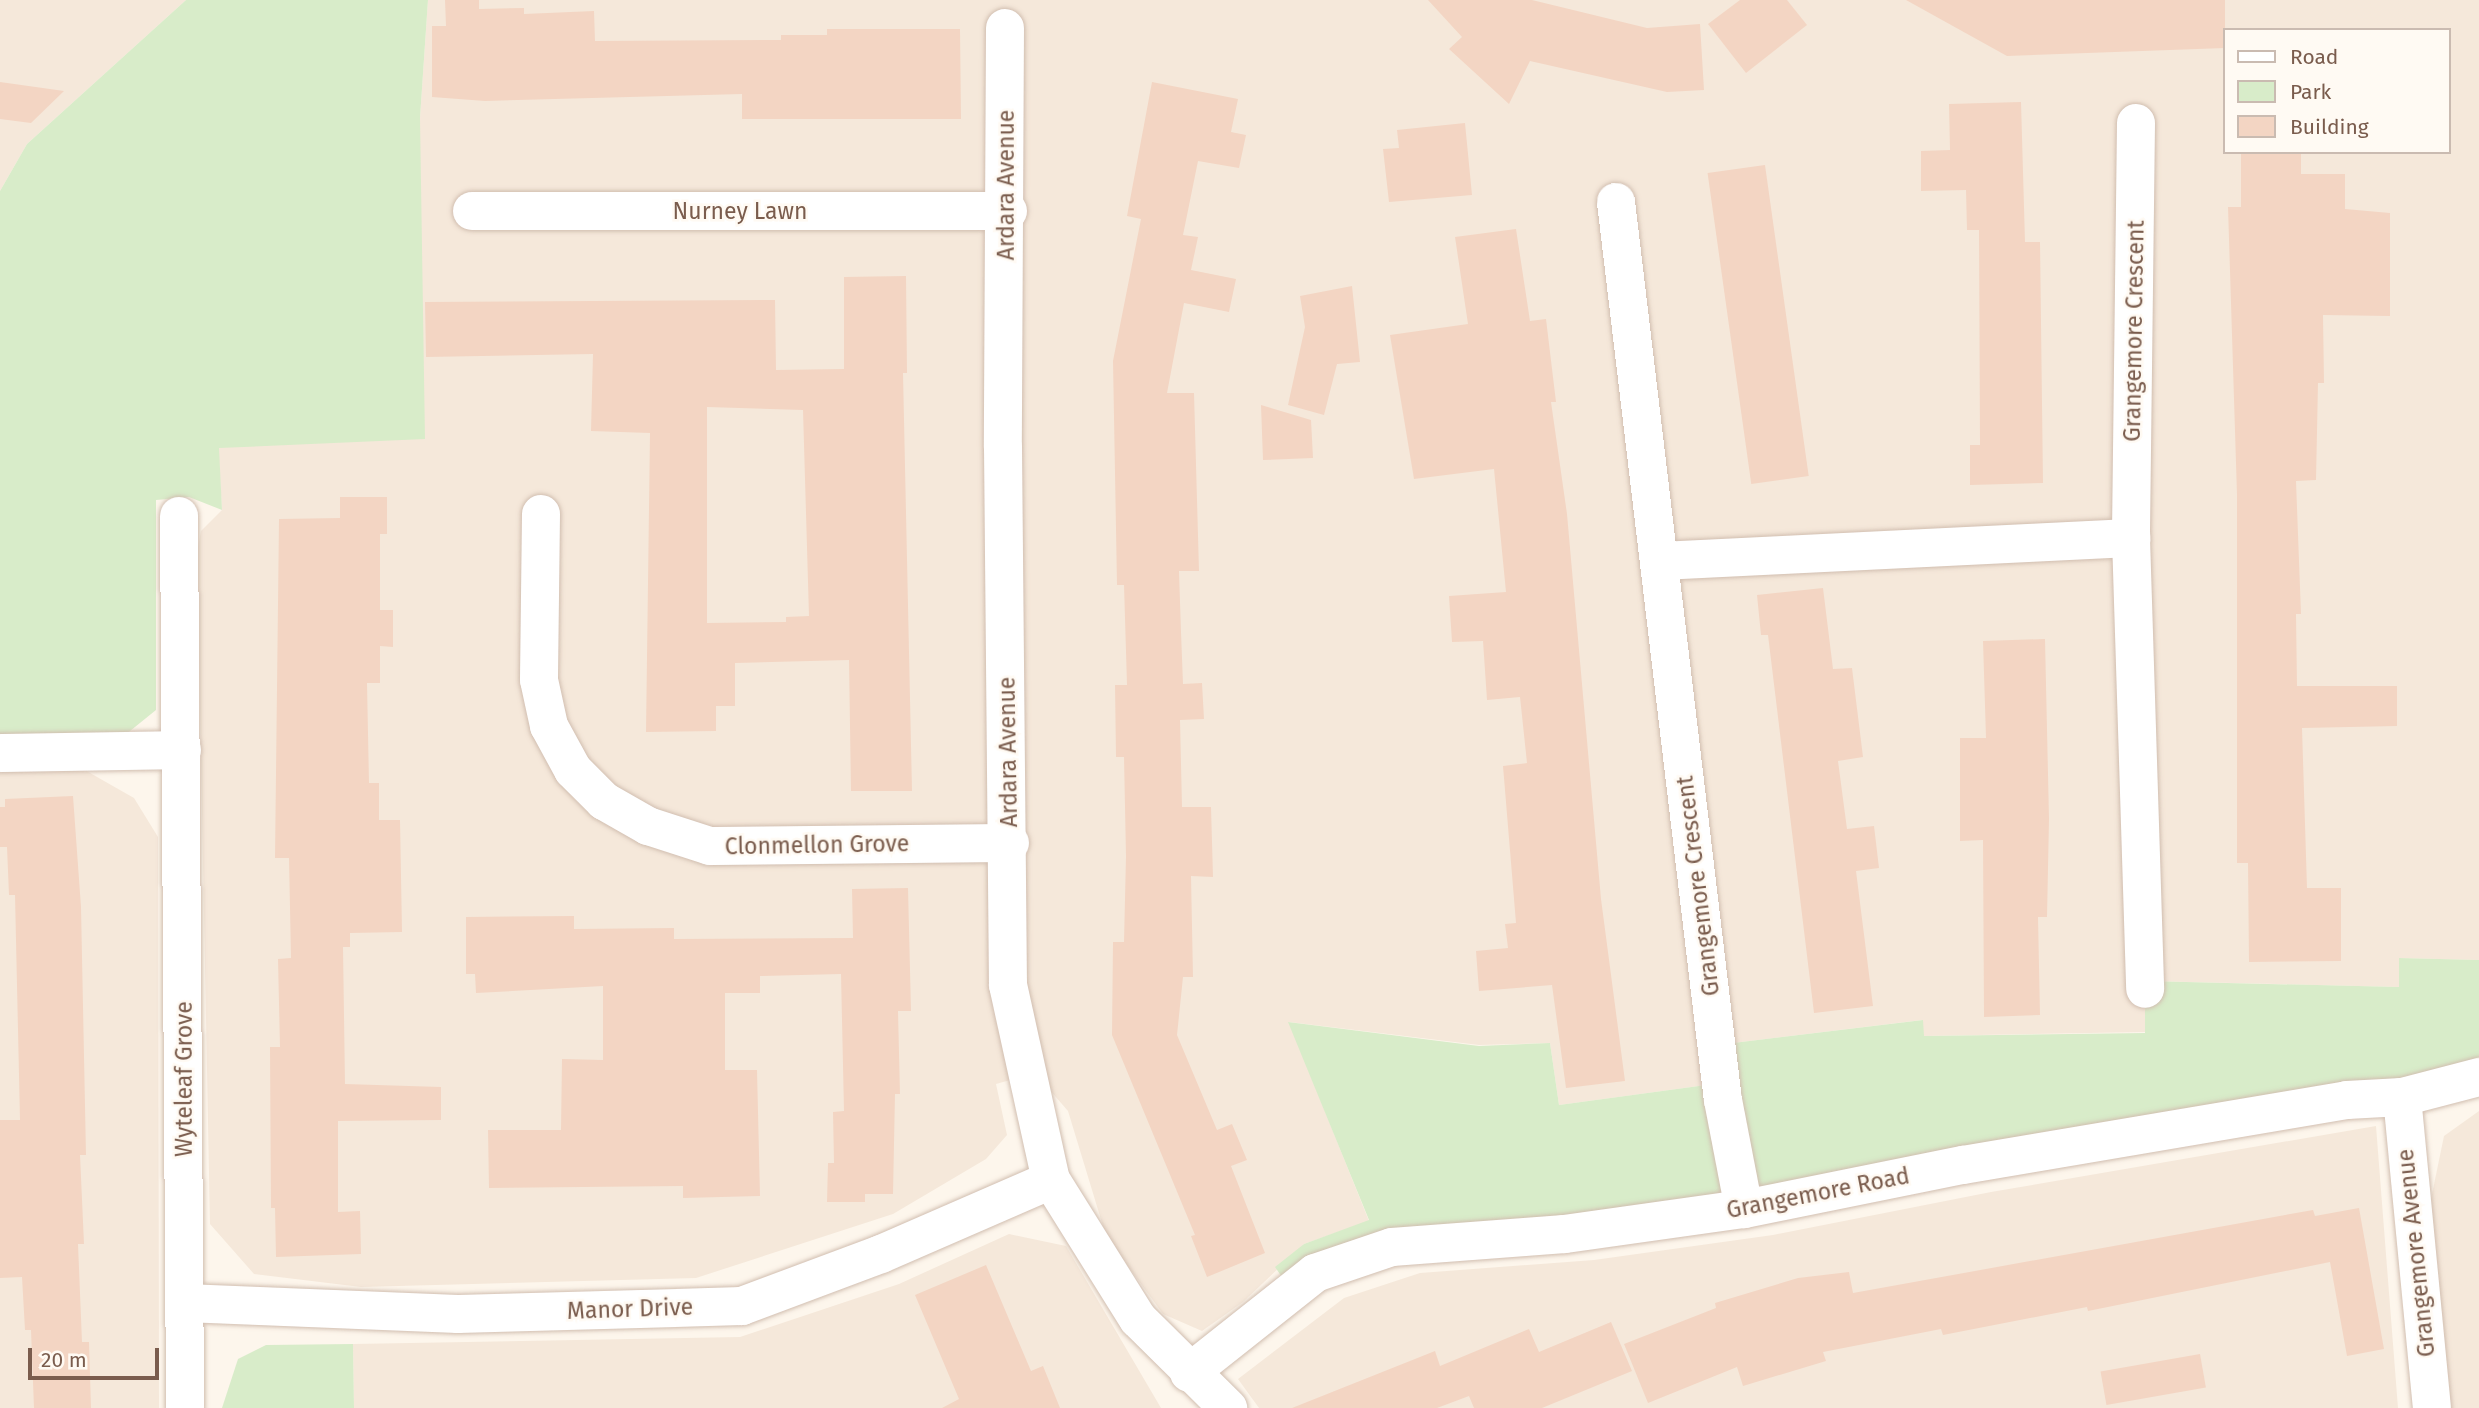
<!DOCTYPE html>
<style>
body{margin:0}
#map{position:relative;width:2479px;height:1408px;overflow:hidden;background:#fdf6ec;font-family:"Fira Sans",sans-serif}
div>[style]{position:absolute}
.residential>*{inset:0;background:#f5e8da}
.green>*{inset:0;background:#d8ecc9}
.building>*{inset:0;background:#f3d5c3;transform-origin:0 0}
.roads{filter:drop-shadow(0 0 2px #d1beb0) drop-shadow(0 0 2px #d1beb0)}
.minor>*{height:38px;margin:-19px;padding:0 19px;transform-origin:19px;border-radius:19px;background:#fff}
span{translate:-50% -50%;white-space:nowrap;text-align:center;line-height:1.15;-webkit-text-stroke:5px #fffaf3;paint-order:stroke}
.street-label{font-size:23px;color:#7a5c4d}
.legend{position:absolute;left:2223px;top:28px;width:228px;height:126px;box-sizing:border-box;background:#fffaf3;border:2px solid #cabbb1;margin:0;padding:9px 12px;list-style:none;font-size:21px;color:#7a5c4d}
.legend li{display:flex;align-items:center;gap:14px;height:35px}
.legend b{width:35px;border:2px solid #cabbb1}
.scale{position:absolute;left:28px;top:1348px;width:131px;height:32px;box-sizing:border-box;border:4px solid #7a5c4d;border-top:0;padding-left:9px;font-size:21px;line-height:24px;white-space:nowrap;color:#7a5c4d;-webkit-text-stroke:5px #fffaf3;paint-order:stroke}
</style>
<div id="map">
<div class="residential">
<i style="clip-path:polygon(0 0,186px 0,27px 144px,0 191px)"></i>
<i style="clip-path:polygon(evenodd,428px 0,2479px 0,2479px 960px,2399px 958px,2400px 987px,2145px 981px,2145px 1032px,1923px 1036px,1922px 1020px,1717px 1045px,1721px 1083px,1559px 1105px,1550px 1043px,1479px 1045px,1289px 1022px,1369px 1221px,1304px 1244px,1243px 1302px,1202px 1331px,1163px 1314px,1106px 1236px,1068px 1111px,1035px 1073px,996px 1084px,1007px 1135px,986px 1159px,893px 1214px,696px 1278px,361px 1287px,254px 1274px,210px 1224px,197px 552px,201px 531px,222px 510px,218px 448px,420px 118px,428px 0,2225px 30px,2449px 30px,2449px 152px,2225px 152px,2225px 30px)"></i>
<i style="clip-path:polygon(0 766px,83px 769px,134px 798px,158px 837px,159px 1408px,0 1408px)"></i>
<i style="clip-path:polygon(2479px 1111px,2479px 1408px,2444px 1408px,2431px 1199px,2444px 1136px)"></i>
<i style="clip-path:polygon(2376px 1126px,2398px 1408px,1259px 1408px,1238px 1379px,1344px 1298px,1420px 1273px,1594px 1260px,1773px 1235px,1991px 1192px)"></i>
<i style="clip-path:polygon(1009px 1234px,1066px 1246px,1161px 1408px,354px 1408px,353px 1344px,740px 1337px,899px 1284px)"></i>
</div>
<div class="green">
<i style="clip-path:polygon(186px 0,428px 0,420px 118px,425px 439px,219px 448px,222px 510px,189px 497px,156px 500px,156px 710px,83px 769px,0 766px,0 191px,27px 144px)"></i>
<i style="clip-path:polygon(2399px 958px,2479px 960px,2479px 1076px,1392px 1247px,1291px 1290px,1275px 1267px,1304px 1244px,1369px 1220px,1288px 1022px,1479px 1046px,1550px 1043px,1559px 1105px,1721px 1083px,1717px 1045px,1923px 1020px,1924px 1036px,2145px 1033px,2145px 981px,2399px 987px)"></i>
<i style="clip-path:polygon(353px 1344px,354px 1408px,222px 1408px,238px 1359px,266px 1345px)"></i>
</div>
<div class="building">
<i style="clip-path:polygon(445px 0,479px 0,479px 9px,524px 8px,524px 14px,594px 11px,595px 41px,781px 40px,781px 35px,827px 35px,827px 29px,960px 29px,961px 119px,742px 119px,742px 94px,485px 101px,432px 97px,432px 26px,446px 26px)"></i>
<i style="clip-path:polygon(1428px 0,1532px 0,1647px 28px,1700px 24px,1704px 90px,1667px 92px,1530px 61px,1509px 104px,1449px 49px,1462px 37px)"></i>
<i style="clip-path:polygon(1740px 0,1787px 0,1807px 25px,1746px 73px,1708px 24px)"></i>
<i style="clip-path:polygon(1906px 0,2225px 0,2225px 48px,2007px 56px)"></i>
<i style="clip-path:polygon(0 82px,64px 91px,31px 123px,0 119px)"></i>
<i style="clip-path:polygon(1152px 82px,1238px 99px,1231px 132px,1246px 135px,1239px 168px,1198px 161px,1183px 235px,1198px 237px,1191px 270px,1236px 279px,1229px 312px,1184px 303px,1167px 393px,1194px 393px,1199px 571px,1179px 571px,1181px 632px,1183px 684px,1202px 683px,1204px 719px,1180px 720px,1182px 807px,1211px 807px,1213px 877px,1191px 876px,1193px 977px,1183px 977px,1177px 1035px,1217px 1130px,1232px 1124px,1247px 1160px,1231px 1166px,1265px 1253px,1207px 1277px,1191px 1236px,1195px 1235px,1112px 1035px,1113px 942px,1124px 942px,1126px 856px,1124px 757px,1116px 757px,1115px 685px,1127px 685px,1124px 585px,1117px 585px,1113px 361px,1141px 219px,1127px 216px)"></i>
<i style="clip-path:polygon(2021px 102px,2025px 242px,2040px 242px,2043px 483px,1970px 485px,1970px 445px,1980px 445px,1979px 230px,1967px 230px,1966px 190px,1921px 191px,1921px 151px,1950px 150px,1949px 104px)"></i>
<i style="clip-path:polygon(1465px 123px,1472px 195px,1389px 202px,1383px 149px,1399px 148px,1397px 130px)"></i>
<i style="clip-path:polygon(2241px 152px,2301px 152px,2301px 174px,2345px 174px,2345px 209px,2390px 213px,2390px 316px,2323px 315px,2324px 383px,2318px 383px,2316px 480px,2296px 481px,2301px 614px,2296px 614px,2297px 686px,2397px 686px,2397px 726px,2302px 728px,2307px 888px,2341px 888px,2341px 961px,2249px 962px,2248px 863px,2237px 863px,2237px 495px,2228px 207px,2241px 207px)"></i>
<i style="left:1765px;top:165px;width:314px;height:58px;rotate:82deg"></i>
<i style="clip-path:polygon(1516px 229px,1530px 321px,1546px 319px,1556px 402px,1551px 402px,1567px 514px,1601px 899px,1625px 1081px,1566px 1088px,1552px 985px,1479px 991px,1476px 951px,1508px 948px,1505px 924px,1516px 923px,1503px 766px,1527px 763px,1520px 697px,1487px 700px,1483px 641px,1452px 642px,1449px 596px,1506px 592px,1494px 469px,1414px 479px,1390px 335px,1468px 324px,1455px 237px)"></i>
<i style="clip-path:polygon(evenodd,906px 276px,907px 373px,903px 373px,912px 791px,851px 791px,849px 660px,735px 663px,735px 706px,716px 706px,716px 731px,646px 732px,650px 433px,591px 431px,593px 354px,426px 357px,425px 302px,775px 300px,776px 370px,844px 369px,844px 277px,906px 276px,707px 407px,803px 410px,809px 616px,786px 617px,786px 622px,707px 623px,707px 407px)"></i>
<i style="clip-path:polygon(1352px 286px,1360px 362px,1337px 364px,1324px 415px,1288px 405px,1305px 327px,1300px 296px)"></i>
<i style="clip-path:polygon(1261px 405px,1311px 420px,1313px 458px,1263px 460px)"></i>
<i style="clip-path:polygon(340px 497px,387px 497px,387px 534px,380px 534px,380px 610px,393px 610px,393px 647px,380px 646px,380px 683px,367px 683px,369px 783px,379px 783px,379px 820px,400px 820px,402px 932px,350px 933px,350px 947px,343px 947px,345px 1084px,441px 1087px,441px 1120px,338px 1121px,338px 1212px,360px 1211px,361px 1254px,276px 1257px,275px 1208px,271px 1208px,270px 1047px,280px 1047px,278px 959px,291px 958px,289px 858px,275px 858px,279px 519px,340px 518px)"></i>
<i style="clip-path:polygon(1823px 588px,1833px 669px,1852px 668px,1863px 757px,1838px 761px,1847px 829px,1874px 826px,1879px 868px,1856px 871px,1873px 1006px,1814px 1013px,1768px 635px,1761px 635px,1757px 595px)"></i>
<i style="clip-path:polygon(2045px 639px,2049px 819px,2047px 917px,2038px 917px,2040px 1015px,1984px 1017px,1983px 840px,1960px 841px,1960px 738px,1986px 738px,1983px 641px)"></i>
<i style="clip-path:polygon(73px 796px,81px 907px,86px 1155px,80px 1155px,84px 1244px,78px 1244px,82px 1342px,89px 1342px,91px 1408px,34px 1408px,31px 1330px,25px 1330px,22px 1277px,0 1278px,0 1120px,20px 1120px,15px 895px,9px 895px,7px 847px,0 847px,0 807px,5px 807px,5px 799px)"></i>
<i style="clip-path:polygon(908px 888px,911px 1011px,898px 1011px,900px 1094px,895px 1094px,893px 1194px,865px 1194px,865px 1202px,827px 1202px,828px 1163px,834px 1163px,833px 1112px,844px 1111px,841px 974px,760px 976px,760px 993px,725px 993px,725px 1070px,757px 1070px,760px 1196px,683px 1198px,683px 1186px,489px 1188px,488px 1130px,561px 1130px,562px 1059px,603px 1060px,603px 986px,476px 993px,475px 974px,466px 974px,466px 917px,574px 916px,574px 929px,674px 928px,674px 939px,853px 938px,852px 889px)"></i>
<i style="clip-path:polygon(2359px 1208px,2384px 1349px,2347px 1356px,2330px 1262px,2088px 1311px,2087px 1307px,1943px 1335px,1941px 1329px,1823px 1352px,1826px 1361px,1743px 1386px,1737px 1367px,1648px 1403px,1624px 1344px,1716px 1308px,1715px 1303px,1798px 1278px,1849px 1272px,1853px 1293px,2313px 1210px,2315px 1216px)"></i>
<i style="clip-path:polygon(986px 1265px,1031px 1371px,1043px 1366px,1060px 1408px,942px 1408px,959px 1399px,915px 1295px)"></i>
<i style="clip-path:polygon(1611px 1322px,1632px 1371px,1542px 1408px,1474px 1408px,1469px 1396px,1437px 1408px,1292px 1408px,1435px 1351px,1440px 1366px,1529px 1329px,1539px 1352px)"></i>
<i style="left:2200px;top:1354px;width:34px;height:101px;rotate:80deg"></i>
</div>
<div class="roads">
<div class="minor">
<i style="left:1005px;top:28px;width:419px;rotate:90.3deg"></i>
<i style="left:1003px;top:447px;width:538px;rotate:89.47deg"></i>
<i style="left:1008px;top:985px;width:200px;rotate:77.6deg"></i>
<i style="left:1051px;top:1180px;width:164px;rotate:58deg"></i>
<i style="left:1138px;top:1319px;width:127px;rotate:44.7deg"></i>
<i style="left:2136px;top:123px;width:415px;rotate:90.7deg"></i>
<i style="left:2131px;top:538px;width:451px;rotate:88.2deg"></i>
<i style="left:1616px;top:202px;width:904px;rotate:83.21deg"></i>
<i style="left:1723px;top:1100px;width:111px;rotate:79.1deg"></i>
<i style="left:472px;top:211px;width:536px"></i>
<i style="left:541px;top:514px;width:166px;rotate:90.7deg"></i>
<i style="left:539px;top:680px;width:47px;rotate:77.7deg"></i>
<i style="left:549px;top:726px;width:50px;rotate:61.4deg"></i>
<i style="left:573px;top:770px;width:44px;rotate:45deg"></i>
<i style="left:604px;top:801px;width:51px;rotate:29.6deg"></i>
<i style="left:648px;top:826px;width:65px;rotate:17.9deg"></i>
<i style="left:710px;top:846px;width:300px;rotate:-0.6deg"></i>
<i style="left:179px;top:516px;width:892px;rotate:89.61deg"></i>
<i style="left:1659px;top:561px;width:473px;rotate:-2.8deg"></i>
<i style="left:0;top:753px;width:182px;rotate:-0.9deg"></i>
<i style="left:2402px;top:1097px;width:312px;rotate:84.5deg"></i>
<i style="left:185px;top:1303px;width:273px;rotate:2.3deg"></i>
<i style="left:458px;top:1314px;width:284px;rotate:-1.6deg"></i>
<i style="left:742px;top:1306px;width:148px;rotate:-20.5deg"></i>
<i style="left:881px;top:1254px;width:185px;rotate:-23.5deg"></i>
<i style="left:1189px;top:1373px;width:161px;rotate:-38.4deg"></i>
<i style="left:1315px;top:1273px;width:81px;rotate:-18.7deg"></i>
<i style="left:1392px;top:1247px;width:173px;rotate:-4.3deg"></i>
<i style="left:1565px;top:1234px;width:181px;rotate:-8deg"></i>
<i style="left:1744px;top:1209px;width:223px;rotate:-11.4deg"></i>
<i style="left:1963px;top:1165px;width:389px;rotate:-9.6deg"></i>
<i style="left:2347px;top:1100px;width:55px;rotate:-3.1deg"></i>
<i style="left:2402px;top:1097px;width:80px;rotate:-14.6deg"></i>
</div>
</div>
<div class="street-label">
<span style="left:1006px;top:185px;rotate:-90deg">Ardara Avenue</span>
<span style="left:740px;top:211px">Nurney Lawn</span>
<span style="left:2134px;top:331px;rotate:-89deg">Grangemore Crescent</span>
<span style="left:1008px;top:752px;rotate:-91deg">Ardara Avenue</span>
<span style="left:817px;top:845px;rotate:-1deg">Clonmellon Grove</span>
<span style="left:1698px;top:886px;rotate:-97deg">Grangemore Crescent</span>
<span style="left:184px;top:1079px;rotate:-90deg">Wyteleaf Grove</span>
<span style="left:1818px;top:1193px;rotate:-11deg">Grangemore Road</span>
<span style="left:2416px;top:1253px;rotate:-96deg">Grangemore Avenue</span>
<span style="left:630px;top:1309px;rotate:-2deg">Manor Drive</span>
</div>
<ul class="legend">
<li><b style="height:9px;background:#fff"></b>Road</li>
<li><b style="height:19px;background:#d8ecc9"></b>Park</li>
<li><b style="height:19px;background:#f3d5c3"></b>Building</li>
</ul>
<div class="scale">20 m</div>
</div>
